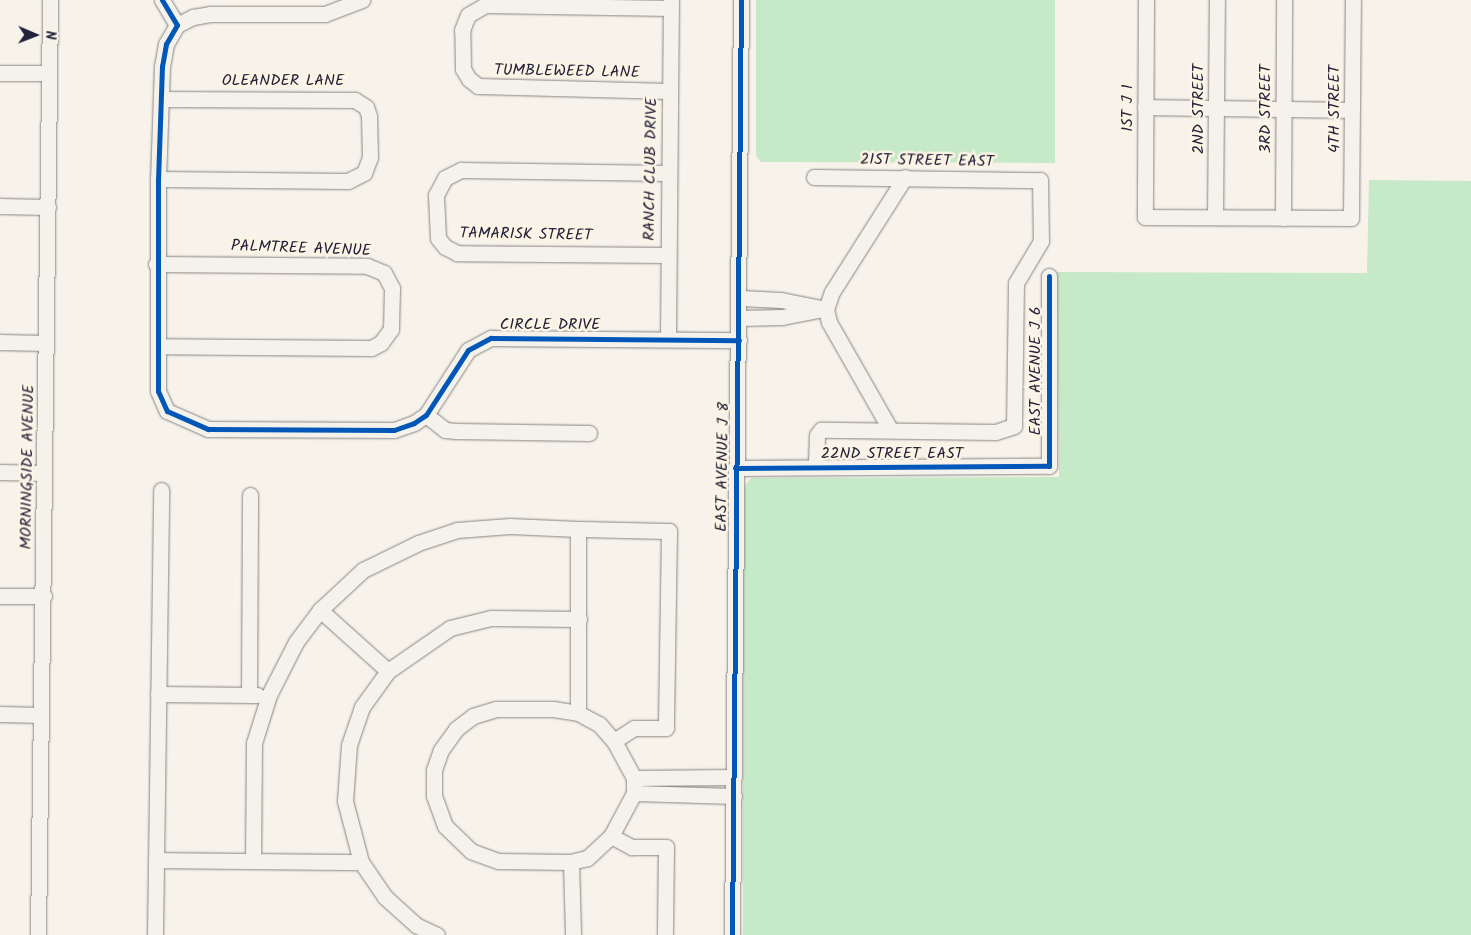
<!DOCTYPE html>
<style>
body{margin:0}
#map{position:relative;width:1471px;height:935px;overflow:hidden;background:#f7f3ea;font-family:Kalam,sans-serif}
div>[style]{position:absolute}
.green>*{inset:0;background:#c6e9c7}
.roads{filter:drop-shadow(0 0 1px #868485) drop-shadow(0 0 1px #868485)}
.minor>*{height:15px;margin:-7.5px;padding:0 7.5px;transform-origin:7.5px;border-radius:7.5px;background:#f5f2ec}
.cycleway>*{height:5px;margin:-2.5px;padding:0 2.5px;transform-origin:2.5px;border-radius:2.5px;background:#0057b8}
span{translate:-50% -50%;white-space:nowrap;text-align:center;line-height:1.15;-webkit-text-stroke:5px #fcf5e5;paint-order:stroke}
.street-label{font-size:16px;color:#22223b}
.north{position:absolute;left:10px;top:10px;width:50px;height:50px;-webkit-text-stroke:4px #fcf5e5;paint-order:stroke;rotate:91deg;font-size:14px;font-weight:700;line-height:20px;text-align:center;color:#22223b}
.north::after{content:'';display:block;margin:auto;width:18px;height:22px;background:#22223b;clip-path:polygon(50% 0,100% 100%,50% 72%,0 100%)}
</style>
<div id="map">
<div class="green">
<i style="clip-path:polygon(756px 0,1055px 0,1055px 163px,761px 162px,756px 156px)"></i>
<i style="clip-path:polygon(1369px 180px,1471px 181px,1471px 935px,743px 935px,743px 488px,751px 478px,1059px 477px,1057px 272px,1367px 273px)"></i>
</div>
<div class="roads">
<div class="minor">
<i style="left:162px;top:0;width:29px;rotate:59deg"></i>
<i style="left:177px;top:25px;width:22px;rotate:120deg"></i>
<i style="left:166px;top:44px;width:22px;rotate:100deg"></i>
<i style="left:162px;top:66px;width:113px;rotate:92deg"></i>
<i style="left:158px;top:179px;width:212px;rotate:90deg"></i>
<i style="left:158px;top:391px;width:22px;rotate:66deg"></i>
<i style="left:167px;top:411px;width:45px;rotate:23.7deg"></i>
<i style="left:208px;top:429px;width:186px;rotate:0.3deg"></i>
<i style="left:394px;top:430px;width:21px;rotate:-19deg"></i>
<i style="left:414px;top:423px;width:14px;rotate:-34deg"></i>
<i style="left:426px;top:415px;width:77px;rotate:-57.1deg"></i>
<i style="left:468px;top:350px;width:26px;rotate:-28deg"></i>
<i style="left:491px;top:338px;width:248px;rotate:0.5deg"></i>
<i style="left:1146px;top:0;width:217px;rotate:90.3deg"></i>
<i style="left:1145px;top:217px;width:206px;rotate:0.3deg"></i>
<i style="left:1351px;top:218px;width:218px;rotate:-89.5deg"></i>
<i style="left:177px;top:25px;width:18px;rotate:-27deg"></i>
<i style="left:193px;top:17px;width:17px;rotate:-10deg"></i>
<i style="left:210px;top:14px;width:115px"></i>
<i style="left:325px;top:14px;width:40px;rotate:-21deg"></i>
<i style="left:0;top:73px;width:49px"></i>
<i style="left:670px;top:91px;width:192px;rotate:-178.5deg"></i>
<i style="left:478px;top:86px;width:11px;rotate:-142deg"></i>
<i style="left:469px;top:79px;width:12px;rotate:-121deg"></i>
<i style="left:463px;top:69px;width:39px;rotate:-91deg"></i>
<i style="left:462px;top:30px;width:16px;rotate:-68deg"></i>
<i style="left:468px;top:15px;width:20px;rotate:-30deg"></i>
<i style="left:485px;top:5px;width:185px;rotate:0.9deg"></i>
<i style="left:1145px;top:107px;width:207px;rotate:0.8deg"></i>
<i style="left:814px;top:177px;width:226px;rotate:0.8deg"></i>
<i style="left:1040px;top:180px;width:61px;rotate:89.1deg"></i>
<i style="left:1041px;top:241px;width:49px;rotate:120.8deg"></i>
<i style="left:1016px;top:283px;width:143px;rotate:90.8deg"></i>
<i style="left:1014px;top:426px;width:19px;rotate:162deg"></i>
<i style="left:996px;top:432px;width:175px;rotate:-179.3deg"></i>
<i style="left:821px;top:430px;width:6px;rotate:129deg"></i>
<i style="left:817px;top:435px;width:32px;rotate:92deg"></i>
<i style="left:158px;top:179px;width:190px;rotate:0.6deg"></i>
<i style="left:348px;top:181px;width:18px;rotate:-27deg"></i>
<i style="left:364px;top:173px;width:17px;rotate:-69deg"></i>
<i style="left:370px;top:157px;width:41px;rotate:-91.4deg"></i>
<i style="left:369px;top:116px;width:9px;rotate:-108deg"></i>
<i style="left:366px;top:107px;width:13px;rotate:-148deg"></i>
<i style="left:355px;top:100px;width:194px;rotate:-179.7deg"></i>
<i style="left:0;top:206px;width:48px;rotate:1.2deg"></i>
<i style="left:1215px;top:217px;width:217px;rotate:-89.5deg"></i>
<i style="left:1283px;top:218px;width:218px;rotate:-89.7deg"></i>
<i style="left:668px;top:255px;width:211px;rotate:-179.5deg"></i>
<i style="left:457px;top:253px;width:13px;rotate:-153deg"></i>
<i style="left:445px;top:247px;width:11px;rotate:-128deg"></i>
<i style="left:438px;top:238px;width:43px;rotate:-92.7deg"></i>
<i style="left:436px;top:195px;width:19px;rotate:-62deg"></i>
<i style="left:445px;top:178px;width:18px;rotate:-27deg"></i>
<i style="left:461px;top:170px;width:207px;rotate:0.8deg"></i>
<i style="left:156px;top:264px;width:211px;rotate:0.5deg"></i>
<i style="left:367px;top:266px;width:18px;rotate:22deg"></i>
<i style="left:384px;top:273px;width:17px;rotate:62deg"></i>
<i style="left:392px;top:288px;width:41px;rotate:91.4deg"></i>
<i style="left:391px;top:329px;width:17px;rotate:126deg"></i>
<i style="left:381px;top:343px;width:11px;rotate:153deg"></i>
<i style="left:371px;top:348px;width:212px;rotate:-179.5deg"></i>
<i style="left:740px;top:298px;width:41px;rotate:2.8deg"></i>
<i style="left:781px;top:300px;width:46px;rotate:11.3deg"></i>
<i style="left:740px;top:318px;width:42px;rotate:-1.4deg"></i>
<i style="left:782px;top:317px;width:37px;rotate:-11deg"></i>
<i style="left:668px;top:339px;width:339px;rotate:-89.5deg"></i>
<i style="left:0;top:342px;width:46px;rotate:1.2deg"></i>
<i style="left:426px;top:415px;width:24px;rotate:38deg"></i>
<i style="left:445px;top:430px;width:11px;rotate:5deg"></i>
<i style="left:456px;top:431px;width:133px;rotate:0.9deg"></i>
<i style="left:890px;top:429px;width:123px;rotate:-119.7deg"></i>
<i style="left:829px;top:322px;width:13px;rotate:-103deg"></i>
<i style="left:826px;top:309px;width:18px;rotate:-71deg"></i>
<i style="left:832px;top:292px;width:136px;rotate:-57.6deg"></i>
<i style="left:735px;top:468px;width:314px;rotate:-0.4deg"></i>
<i style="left:1049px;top:466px;width:190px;rotate:-90deg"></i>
<i style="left:0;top:472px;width:44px;rotate:1.3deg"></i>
<i style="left:0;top:596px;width:44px"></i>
<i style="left:320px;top:610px;width:59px;rotate:-42.9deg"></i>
<i style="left:363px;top:570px;width:61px;rotate:-26.1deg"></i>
<i style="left:418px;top:543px;width:41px;rotate:-18.4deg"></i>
<i style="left:457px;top:530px;width:53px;rotate:-4.3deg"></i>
<i style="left:510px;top:526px;width:68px;rotate:2.5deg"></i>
<i style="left:158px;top:694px;width:99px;rotate:0.6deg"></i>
<i style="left:249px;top:695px;width:200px;rotate:-89.7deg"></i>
<i style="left:496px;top:709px;width:57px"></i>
<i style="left:553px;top:709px;width:25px;rotate:9deg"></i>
<i style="left:578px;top:713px;width:24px;rotate:28deg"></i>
<i style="left:599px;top:724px;width:23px;rotate:49deg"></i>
<i style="left:614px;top:741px;width:42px;rotate:61.6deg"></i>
<i style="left:634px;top:778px;width:15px;rotate:90deg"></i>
<i style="left:634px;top:793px;width:49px;rotate:118.1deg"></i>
<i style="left:611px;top:836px;width:33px;rotate:137deg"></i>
<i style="left:587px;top:858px;width:16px;rotate:166deg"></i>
<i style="left:571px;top:862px;width:73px;rotate:-179.2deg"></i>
<i style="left:498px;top:861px;width:29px;rotate:-160deg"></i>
<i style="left:471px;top:851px;width:36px;rotate:-136deg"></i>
<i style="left:445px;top:826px;width:32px;rotate:-110deg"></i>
<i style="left:434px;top:796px;width:26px;rotate:-90deg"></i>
<i style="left:434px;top:770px;width:21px;rotate:-71deg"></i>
<i style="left:441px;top:750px;width:26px;rotate:-54deg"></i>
<i style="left:456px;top:729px;width:21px;rotate:-37deg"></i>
<i style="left:473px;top:716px;width:24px;rotate:-17deg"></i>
<i style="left:578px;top:713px;width:184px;rotate:-90deg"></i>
<i style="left:578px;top:529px;width:91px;rotate:1.3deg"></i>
<i style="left:669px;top:531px;width:197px;rotate:90.9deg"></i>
<i style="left:666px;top:728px;width:32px;rotate:180deg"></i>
<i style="left:634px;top:728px;width:24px;rotate:147deg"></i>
<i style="left:0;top:714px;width:41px;rotate:1.4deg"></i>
<i style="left:634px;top:778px;width:100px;rotate:-0.6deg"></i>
<i style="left:634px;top:793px;width:100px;rotate:1.7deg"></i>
<i style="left:611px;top:836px;width:24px;rotate:28deg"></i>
<i style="left:632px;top:847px;width:34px"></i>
<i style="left:666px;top:847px;width:88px;rotate:90.7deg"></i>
<i style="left:156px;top:860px;width:205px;rotate:0.6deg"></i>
<i style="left:253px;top:861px;width:118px;rotate:-89.5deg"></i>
<i style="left:254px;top:743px;width:50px;rotate:-72.6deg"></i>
<i style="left:269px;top:695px;width:59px;rotate:-63deg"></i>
<i style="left:296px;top:642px;width:40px;rotate:-53deg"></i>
<i style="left:320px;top:610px;width:91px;rotate:41.9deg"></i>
<i style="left:571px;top:862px;width:73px;rotate:88.4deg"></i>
<i style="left:38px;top:935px;width:935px;rotate:-89.26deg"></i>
<i style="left:155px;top:935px;width:445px;rotate:-89.2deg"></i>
<i style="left:437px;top:935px;width:23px;rotate:-155deg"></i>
<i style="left:416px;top:925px;width:42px;rotate:-137.9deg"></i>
<i style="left:385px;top:897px;width:42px;rotate:-124.4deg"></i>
<i style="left:361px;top:862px;width:63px;rotate:-104.7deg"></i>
<i style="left:345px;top:801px;width:56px;rotate:-85.9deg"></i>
<i style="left:349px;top:745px;width:40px;rotate:-71.1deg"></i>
<i style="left:362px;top:707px;width:44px;rotate:-54.2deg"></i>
<i style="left:388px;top:671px;width:75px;rotate:-34.7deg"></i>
<i style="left:450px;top:628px;width:42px;rotate:-13.7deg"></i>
<i style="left:491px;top:618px;width:88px;rotate:0.7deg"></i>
<i style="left:732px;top:935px;width:935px;rotate:-89.45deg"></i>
</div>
</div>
<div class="cycleway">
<i style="left:162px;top:0;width:29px;rotate:59deg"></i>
<i style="left:177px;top:25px;width:22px;rotate:120deg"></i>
<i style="left:166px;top:44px;width:22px;rotate:100deg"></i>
<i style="left:162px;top:66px;width:113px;rotate:92deg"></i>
<i style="left:158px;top:179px;width:212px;rotate:90deg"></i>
<i style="left:158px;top:391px;width:22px;rotate:66deg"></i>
<i style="left:167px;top:411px;width:45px;rotate:23.7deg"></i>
<i style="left:208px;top:429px;width:186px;rotate:0.3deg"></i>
<i style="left:394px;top:430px;width:21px;rotate:-19deg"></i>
<i style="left:414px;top:423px;width:14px;rotate:-34deg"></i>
<i style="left:426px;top:415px;width:77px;rotate:-57.1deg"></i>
<i style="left:468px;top:350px;width:26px;rotate:-28deg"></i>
<i style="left:491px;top:338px;width:248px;rotate:0.5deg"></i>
<i style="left:735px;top:468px;width:314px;rotate:-0.4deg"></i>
<i style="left:1049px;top:466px;width:190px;rotate:-90deg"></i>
<i style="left:732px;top:935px;width:935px;rotate:-89.45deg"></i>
</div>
<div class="street-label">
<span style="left:567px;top:72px;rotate:1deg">TUMBLEWEED LANE</span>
<span style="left:283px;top:81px">OLEANDER LANE</span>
<span style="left:1128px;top:108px;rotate:-90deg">1ST J 1</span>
<span style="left:1199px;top:109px;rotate:-90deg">2ND STREET</span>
<span style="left:1266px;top:109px;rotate:-90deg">3RD STREET</span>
<span style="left:1335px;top:109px;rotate:-90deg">4TH STREET</span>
<span style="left:927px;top:161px;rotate:1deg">21ST STREET EAST</span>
<span style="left:651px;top:169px;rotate:-89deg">RANCH CLUB DRIVE</span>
<span style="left:526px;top:235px;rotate:1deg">TAMARISK STREET</span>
<span style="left:301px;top:249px;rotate:2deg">PALMTREE AVENUE</span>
<span style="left:550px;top:325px">CIRCLE DRIVE</span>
<span style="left:1036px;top:371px;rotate:-90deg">EAST AVENUE J 6</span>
<span style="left:892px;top:454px">22ND STREET EAST</span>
<span style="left:28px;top:467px;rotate:-89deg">MORNINGSIDE AVENUE</span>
<span style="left:723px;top:467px;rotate:-89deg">EAST AVENUE J 8</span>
</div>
<div class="north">N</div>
</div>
